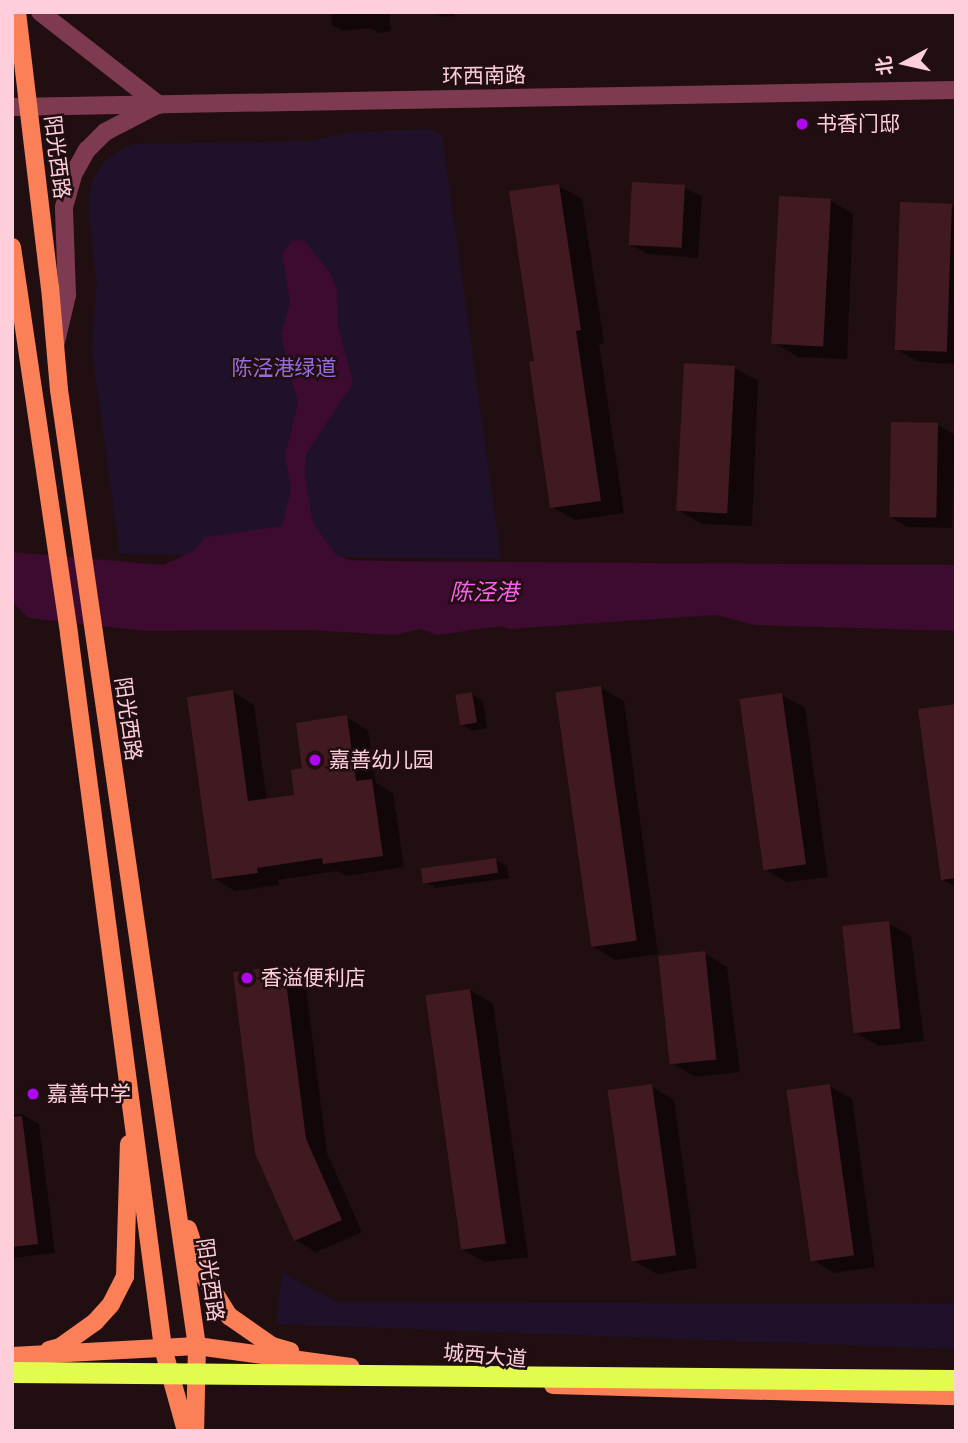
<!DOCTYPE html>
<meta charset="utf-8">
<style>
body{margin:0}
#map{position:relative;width:968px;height:1443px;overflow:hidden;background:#210e11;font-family:"Archivo Narrow","Noto Sans SC",sans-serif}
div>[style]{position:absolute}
.green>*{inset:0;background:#20112a}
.water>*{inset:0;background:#3d0a30}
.shadow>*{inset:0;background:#0007}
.building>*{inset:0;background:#411a21;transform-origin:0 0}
.minor>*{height:18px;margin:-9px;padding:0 9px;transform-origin:9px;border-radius:9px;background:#7e3a51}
.major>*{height:18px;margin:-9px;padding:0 9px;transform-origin:9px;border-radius:9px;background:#fb8058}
.highway-bridge>*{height:21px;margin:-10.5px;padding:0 10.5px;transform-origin:10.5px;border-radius:10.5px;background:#e2fb4c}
.dots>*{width:19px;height:19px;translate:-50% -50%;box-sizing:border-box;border:4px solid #210e11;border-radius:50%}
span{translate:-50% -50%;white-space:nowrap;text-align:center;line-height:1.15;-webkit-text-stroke:5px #210e11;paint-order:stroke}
.street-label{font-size:21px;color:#fecedb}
.poi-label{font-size:21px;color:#fecedb}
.left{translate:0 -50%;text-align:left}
.park-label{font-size:21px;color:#976ce0}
.water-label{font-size:23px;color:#fb5fee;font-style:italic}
.frame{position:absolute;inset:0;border:14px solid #fecedb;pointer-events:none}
.north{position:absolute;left:870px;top:28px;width:70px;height:70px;-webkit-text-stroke:5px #210e11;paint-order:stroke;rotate:262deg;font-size:19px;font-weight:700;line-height:28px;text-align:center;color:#fecedb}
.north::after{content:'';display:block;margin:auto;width:24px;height:32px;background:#fecedb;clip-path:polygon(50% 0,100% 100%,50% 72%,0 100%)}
</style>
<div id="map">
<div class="green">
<i style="clip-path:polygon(428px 129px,442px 135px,501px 559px,120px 554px,92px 351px,97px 283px,88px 208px,92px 181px,105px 160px,132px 144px,311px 141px,347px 133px)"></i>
<i style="clip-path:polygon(282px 1273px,337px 1302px,956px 1304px,956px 1349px,276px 1324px)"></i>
</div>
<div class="water">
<i style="clip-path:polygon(304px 240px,330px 273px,337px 291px,338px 326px,353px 383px,306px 454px,305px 478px,313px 523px,336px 555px,349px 560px,381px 561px,956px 565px,956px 631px,755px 625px,716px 615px,508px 629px,501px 626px,437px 635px,420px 629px,395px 635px,306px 630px,145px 631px,28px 618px,12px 601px,12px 552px,164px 565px,195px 550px,205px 537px,282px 526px,291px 490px,285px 456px,298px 403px,281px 336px,290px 303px,282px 253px,292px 241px)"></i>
</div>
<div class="shadow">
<i style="clip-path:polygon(331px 12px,389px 12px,391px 31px,379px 33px,370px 28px,342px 31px,332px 25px)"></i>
<i style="clip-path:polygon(433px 12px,454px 12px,455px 16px,442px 17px)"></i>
<i style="clip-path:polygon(559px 186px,582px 199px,604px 343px,599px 344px,624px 513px,575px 520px,552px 507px,536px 362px)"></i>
<i style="clip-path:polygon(684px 187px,702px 197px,698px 258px,648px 254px,630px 244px)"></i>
<i style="clip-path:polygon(830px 200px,853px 214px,847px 359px,798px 357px,775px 343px)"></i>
<i style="clip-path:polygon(951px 206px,956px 208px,956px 364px,919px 362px,896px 349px)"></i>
<i style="clip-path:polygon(735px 368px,758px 381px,752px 526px,702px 524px,679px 511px)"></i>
<i style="clip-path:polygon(938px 425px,955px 435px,952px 528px,907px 527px,889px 516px)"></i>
<i style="clip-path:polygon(601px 688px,624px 701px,658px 954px,615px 960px,592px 946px)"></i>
<i style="clip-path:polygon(233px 692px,254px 705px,267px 801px,296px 797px,304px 770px,346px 717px,368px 730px,376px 783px,393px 793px,404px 867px,346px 876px,337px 871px,278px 880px,279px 885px,235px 891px,214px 878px)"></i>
<i style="clip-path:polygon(472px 694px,483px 701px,487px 728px,472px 731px,461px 724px)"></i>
<i style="clip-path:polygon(782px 695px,805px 708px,828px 877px,787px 882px,764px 869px)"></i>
<i style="clip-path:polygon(956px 706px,956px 887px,942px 879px)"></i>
<i style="clip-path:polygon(496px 860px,507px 866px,509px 878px,436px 888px,425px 882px)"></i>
<i style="clip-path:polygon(888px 923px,911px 936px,924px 1041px,879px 1046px,856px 1033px)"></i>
<i style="clip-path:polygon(704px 953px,727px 967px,740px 1072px,695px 1077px,672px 1063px)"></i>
<i style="clip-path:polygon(284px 967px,305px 980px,327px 1153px,362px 1232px,316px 1252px,295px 1240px)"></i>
<i style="clip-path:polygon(470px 990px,493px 1004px,528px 1257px,485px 1262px,461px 1249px)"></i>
<i style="clip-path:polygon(651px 1086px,674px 1100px,697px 1268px,657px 1274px,633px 1260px)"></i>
<i style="clip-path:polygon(829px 1086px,852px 1099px,875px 1267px,834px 1273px,811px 1259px)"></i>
<i style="clip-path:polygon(21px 1114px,39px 1124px,55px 1253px,12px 1258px,12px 1115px)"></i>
</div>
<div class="building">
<i style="left:632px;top:182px;width:53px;height:63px;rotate:3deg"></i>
<i style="clip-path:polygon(559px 184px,581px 330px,576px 331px,601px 501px,550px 508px,529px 362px,534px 361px,509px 191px)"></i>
<i style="left:779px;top:196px;width:52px;height:148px;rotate:3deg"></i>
<i style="left:900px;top:202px;width:52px;height:148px;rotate:2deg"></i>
<i style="left:684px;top:363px;width:51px;height:148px;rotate:3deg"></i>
<i style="left:891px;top:422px;width:47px;height:95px;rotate:1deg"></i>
<i style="left:601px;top:686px;width:257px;height:46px;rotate:82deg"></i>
<i style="clip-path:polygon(233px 690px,248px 801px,294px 795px,291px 770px,302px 768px,296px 723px,347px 715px,356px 781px,372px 779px,383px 856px,323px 864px,322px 858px,257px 868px,258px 873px,212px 879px,187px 697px)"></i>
<i style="left:472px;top:692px;width:31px;height:17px;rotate:81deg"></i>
<i style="left:782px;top:693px;width:173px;height:43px;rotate:82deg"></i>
<i style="clip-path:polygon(956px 704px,956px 878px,941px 880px,918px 709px)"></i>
<i style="left:496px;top:858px;width:15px;height:76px;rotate:82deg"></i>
<i style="left:889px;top:921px;width:108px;height:47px;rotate:84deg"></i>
<i style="left:705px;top:951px;width:109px;height:47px;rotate:84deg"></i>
<i style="clip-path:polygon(284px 966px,306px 1139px,342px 1220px,294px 1241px,255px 1153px,233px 972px)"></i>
<i style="left:470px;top:989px;width:257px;height:45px;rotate:82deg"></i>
<i style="left:652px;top:1084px;width:173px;height:45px;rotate:82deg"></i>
<i style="left:830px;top:1084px;width:173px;height:44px;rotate:82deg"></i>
<i style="clip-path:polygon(22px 1116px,38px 1244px,12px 1247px,12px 1117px)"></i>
</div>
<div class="minor">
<i style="left:40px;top:12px;width:151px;rotate:38deg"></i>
<i style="left:12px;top:107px;width:944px;rotate:-1.03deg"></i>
<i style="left:56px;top:342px;width:48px;rotate:-76.8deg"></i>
<i style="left:67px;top:295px;width:88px;rotate:-92deg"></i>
<i style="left:64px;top:207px;width:35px;rotate:-74deg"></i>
<i style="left:74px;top:173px;width:26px;rotate:-61deg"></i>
<i style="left:87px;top:150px;width:25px;rotate:-45deg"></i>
<i style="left:105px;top:132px;width:56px;rotate:-27.5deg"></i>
</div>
<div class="major">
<i style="left:17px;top:12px;width:277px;rotate:83.2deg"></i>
<i style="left:50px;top:287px;width:103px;rotate:85deg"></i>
<i style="left:59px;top:390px;width:966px;rotate:81.79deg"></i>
<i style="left:197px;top:1346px;width:85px;rotate:91.3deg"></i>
<i style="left:12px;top:247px;width:391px;rotate:81.6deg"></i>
<i style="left:69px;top:634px;width:720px;rotate:82.5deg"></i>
<i style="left:163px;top:1348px;width:86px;rotate:74.5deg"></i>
<i style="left:188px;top:1229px;width:46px;rotate:72.3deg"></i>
<i style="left:202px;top:1273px;width:51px;rotate:57.9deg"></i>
<i style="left:229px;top:1316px;width:52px;rotate:34.9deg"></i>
<i style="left:272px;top:1346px;width:19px;rotate:16deg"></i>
<i style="left:49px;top:1350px;width:11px;rotate:-15deg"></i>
<i style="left:60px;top:1347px;width:43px;rotate:-35.5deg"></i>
<i style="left:95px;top:1322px;width:24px;rotate:-48deg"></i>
<i style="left:111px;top:1304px;width:31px;rotate:-63deg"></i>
<i style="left:125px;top:1276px;width:132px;rotate:-88.3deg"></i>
<i style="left:12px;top:1356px;width:185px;rotate:-3.1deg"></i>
<i style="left:197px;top:1346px;width:155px;rotate:7.8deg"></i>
<i style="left:553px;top:1385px;width:403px;rotate:1.6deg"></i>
</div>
<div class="highway-bridge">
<i style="left:12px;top:1372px;width:944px;rotate:0.49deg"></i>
</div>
<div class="dots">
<i style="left:802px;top:124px;background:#b006f2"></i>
<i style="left:315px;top:760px;background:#b006f2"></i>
<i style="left:247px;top:978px;background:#b006f2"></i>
<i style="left:33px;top:1094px;background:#b006f2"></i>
</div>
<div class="street-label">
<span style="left:484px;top:76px;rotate:-1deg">环西南路</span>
<span style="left:57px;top:157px;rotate:83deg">阳光西路</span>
<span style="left:128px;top:719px;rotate:82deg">阳光西路</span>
<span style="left:210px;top:1280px;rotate:82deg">阳光西路</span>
<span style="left:485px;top:1356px;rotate:5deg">城西大道</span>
</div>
<div class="poi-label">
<span class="left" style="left:816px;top:124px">书香门邸</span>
<span class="left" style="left:329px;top:760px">嘉善幼儿园</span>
<span class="left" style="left:261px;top:978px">香溢便利店</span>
<span class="left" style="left:47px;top:1094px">嘉善中学</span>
</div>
<div class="park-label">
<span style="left:284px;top:368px">陈泾港绿道</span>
</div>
<div class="water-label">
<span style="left:484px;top:592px">陈泾港</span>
</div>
<div class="frame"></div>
<div class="north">北</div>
</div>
